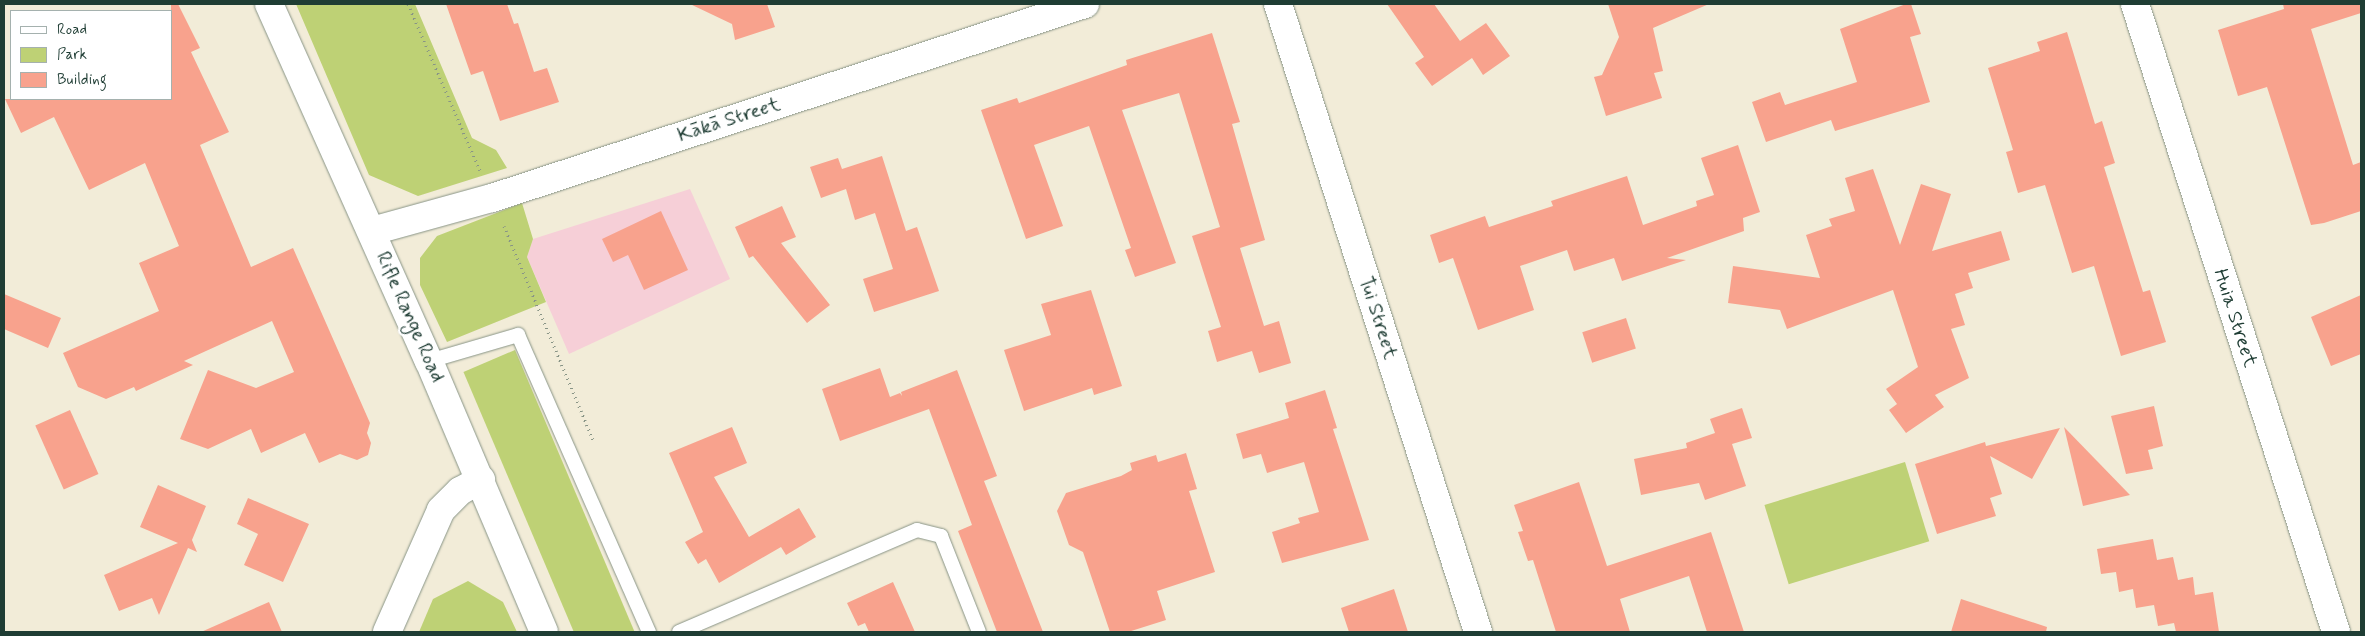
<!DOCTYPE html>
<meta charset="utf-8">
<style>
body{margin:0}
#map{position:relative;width:2365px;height:636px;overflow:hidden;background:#f2ecd8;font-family:Mynerve,sans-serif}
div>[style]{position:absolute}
.built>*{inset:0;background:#f6cfd7}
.green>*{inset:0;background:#bed175;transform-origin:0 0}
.building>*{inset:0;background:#f8a28d;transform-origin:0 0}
.path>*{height:3px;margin-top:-1.5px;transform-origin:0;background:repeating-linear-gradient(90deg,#889486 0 1px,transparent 0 5px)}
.roads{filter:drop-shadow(0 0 1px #889486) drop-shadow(0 0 1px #889486)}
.lane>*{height:14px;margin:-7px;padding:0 7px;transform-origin:7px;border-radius:7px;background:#fff}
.street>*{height:28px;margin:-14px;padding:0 14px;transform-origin:14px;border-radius:14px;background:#fff}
.secondary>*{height:28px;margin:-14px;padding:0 14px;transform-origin:14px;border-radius:14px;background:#fff}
span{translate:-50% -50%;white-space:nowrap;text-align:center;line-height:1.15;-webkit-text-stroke:5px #fff;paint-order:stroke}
.street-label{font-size:20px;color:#1f3d34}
.frame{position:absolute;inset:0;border:5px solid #1f3d34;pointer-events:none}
.legend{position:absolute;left:10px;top:10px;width:162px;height:90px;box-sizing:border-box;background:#fff;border:1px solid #a5b1ae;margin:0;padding:6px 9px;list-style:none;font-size:15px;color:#1f3d34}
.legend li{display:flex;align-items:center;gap:10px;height:25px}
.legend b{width:25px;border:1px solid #a5b1ae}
</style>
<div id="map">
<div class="built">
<i style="clip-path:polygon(690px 189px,730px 279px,569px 354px,527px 257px,533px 239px)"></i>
</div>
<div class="green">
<i style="clip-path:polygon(296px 4px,415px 4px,472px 138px,496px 150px,507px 168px,418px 196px,369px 175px)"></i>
<i style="clip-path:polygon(522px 203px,533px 239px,527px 257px,546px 302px,447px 342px,420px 285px,420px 258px,437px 236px)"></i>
<i style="left:515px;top:350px;width:306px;height:56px;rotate:67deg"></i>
<i style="left:1905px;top:462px;width:83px;height:147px;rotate:73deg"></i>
<i style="clip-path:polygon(468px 581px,503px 602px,517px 632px,419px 632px,433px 599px)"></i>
</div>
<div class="building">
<i style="clip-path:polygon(171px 4px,178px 4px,200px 48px,191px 52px,229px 132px,200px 145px,251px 267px,293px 248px,370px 423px,367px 433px,371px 443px,368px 455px,357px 460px,340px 454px,319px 463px,305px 433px,261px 453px,251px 429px,208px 449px,180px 439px,208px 370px,256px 388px,294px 372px,272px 321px,184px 361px,193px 365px,136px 391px,134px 387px,106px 399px,78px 387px,63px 353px,159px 311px,139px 263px,179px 246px,145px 163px,89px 190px,54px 117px,21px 133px,5px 99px,171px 99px)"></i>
<i style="clip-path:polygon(446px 4px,507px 4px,514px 24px,518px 23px,534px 72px,547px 68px,559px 102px,500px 121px,483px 71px,471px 75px)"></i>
<i style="clip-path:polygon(690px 4px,767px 4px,775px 27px,735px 40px,732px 24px)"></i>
<i style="clip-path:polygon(1387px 4px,1434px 4px,1460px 41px,1486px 23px,1510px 56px,1483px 75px,1472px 58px,1432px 86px,1415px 63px,1424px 57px)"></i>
<i style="clip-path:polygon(1608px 4px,1709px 4px,1653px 28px,1663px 71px,1654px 73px,1662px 98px,1606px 116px,1594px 77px,1602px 75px,1619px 37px)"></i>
<i style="clip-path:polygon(1906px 4px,1911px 4px,1921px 34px,1910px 37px,1930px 102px,1835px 131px,1831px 120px,1766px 142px,1752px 102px,1780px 92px,1785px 105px,1857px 82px,1840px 29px)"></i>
<i style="clip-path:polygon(2283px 4px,2361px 4px,2361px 13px,2311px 29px,2353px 165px,2361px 162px,2361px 211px,2324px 223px,2311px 225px,2267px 87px,2238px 96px,2218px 30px,2284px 9px)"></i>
<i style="clip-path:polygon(2067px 32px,2095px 124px,2102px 121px,2115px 163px,2104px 167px,2143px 292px,2150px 290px,2166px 342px,2121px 356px,2094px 266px,2072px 273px,2045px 185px,2018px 193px,2006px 152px,2013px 150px,1988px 68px,2040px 51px,2037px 42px)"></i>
<i style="clip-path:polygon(1212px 33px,1240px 122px,1232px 124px,1265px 240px,1240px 248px,1264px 326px,1279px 321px,1291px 363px,1259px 373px,1252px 351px,1217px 362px,1208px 331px,1221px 327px,1192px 236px,1220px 227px,1179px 93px,1122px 110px,1176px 263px,1135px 277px,1125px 250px,1131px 248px,1089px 126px,1034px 145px,1063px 226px,1026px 239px,981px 110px,1017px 98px,1019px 103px,1127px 65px,1126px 60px)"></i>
<i style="clip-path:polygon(1738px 145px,1760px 212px,1743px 218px,1744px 231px,1667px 258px,1686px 260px,1622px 281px,1614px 258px,1574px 271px,1567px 250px,1520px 266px,1534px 310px,1478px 330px,1453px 258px,1439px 263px,1430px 235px,1485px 216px,1489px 227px,1553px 206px,1551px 201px,1627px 176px,1643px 225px,1697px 206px,1696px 201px,1714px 195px,1701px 158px)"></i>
<i style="clip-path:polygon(882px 156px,906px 231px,917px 227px,939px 291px,874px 312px,863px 279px,893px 269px,875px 213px,855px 220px,846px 189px,821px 198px,810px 167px,838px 158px,842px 169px)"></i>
<i style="clip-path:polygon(1873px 169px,1900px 245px,1921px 184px,1951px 194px,1932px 251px,2001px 231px,2010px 260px,1968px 273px,1973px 288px,1955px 294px,1965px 325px,1951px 329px,1969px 378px,1935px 395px,1944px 407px,1906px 433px,1889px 410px,1897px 404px,1886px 389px,1918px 367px,1893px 290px,1787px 329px,1780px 310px,1728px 303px,1733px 266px,1820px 278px,1806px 235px,1832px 226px,1829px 219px,1855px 211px,1845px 178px)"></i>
<i style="clip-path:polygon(782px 206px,796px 237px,781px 243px,830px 305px,807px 323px,753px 256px,749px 258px,735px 227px)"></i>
<i style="clip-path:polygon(661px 211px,688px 270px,644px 290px,628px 255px,613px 262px,602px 239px)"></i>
<i style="clip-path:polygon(1091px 290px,1122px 386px,1094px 395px,1092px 388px,1024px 411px,1004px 350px,1051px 335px,1041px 304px)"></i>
<i style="clip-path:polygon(4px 294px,61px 318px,48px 348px,4px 329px)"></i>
<i style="clip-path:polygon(2361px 295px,2361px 354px,2331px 366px,2311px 317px)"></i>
<i style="left:1626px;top:318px;width:32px;height:46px;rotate:72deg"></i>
<i style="clip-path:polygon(880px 368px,890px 397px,900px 393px,902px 396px,901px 392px,957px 370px,997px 476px,984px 481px,1043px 632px,997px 632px,958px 531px,972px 525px,929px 409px,840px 441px,822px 389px)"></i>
<i style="clip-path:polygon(1325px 390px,1337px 428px,1333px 429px,1369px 540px,1282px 563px,1272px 532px,1300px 523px,1298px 518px,1319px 512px,1304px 462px,1267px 473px,1261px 454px,1243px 459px,1236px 434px,1289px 418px,1285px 403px)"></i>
<i style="clip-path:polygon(2154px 406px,2163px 446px,2148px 450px,2153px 469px,2126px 474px,2111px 416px)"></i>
<i style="clip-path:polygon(1742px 408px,1752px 438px,1732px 444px,1746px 486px,1705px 500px,1699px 483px,1641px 495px,1634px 459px,1687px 448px,1686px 443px,1715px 433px,1710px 419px)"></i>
<i style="left:70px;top:410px;width:70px;height:38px;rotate:66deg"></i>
<i style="clip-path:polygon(732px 427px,747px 463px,714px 477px,749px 537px,799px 508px,816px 537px,786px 555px,781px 547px,719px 583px,706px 559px,698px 564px,685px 542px,703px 532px,669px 453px)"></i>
<i style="clip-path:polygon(2064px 427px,2130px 495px,2083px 506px)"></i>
<i style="clip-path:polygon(2060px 428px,2032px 479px,1990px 456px,2002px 494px,1990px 498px,1996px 516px,1937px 534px,1915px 464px,1985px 442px,1986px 446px)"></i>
<i style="clip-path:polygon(1186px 453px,1197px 489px,1189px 491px,1215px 572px,1157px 591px,1166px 620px,1128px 632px,1110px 632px,1083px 552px,1069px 545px,1057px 511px,1066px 493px,1121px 476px,1132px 470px,1130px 463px,1156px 455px,1158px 462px)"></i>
<i style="clip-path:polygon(1579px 482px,1607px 566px,1711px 532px,1744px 632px,1707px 632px,1689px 576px,1620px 599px,1630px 632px,1556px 632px,1533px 560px,1528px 561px,1518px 532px,1523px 531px,1514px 505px)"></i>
<i style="clip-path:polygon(158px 485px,206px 506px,192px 540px,197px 552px,188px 548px,159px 615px,152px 598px,119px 611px,104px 575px,178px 543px,140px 527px)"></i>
<i style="clip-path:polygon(248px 498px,309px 524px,283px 582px,244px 565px,258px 534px,237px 524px)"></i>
<i style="clip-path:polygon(2153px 539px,2157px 560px,2173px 557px,2178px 580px,2193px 577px,2195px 595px,2213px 592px,2219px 632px,2176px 632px,2174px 623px,2158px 626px,2154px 605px,2136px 608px,2133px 589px,2119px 592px,2116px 572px,2101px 574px,2097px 549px)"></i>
<i style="clip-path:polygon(893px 582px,915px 632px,869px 632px,865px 623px,858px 626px,847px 603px)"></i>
<i style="clip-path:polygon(1394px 589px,1408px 632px,1349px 632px,1341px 608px)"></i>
<i style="clip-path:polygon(1961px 599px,2047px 627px,2046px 632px,1951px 632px)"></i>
<i style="clip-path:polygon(269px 602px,282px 632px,201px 632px)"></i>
</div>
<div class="path">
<i style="left:408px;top:4px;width:181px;rotate:66.6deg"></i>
<i style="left:504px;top:226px;width:232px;rotate:67.4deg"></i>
</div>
<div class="roads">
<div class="lane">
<i style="left:429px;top:361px;width:93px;rotate:-16.3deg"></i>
<i style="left:518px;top:335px;width:325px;rotate:66.2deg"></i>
<i style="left:679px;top:632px;width:259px;rotate:-23.2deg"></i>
<i style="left:917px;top:530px;width:25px;rotate:14deg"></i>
<i style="left:941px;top:536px;width:103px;rotate:68.4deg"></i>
</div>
<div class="street">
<i style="left:1278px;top:4px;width:659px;rotate:72.33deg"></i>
<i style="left:2135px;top:4px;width:659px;rotate:72.25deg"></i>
<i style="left:372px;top:231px;width:124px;rotate:-15.4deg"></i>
<i style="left:492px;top:198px;width:624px;rotate:-18.12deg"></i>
<i style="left:387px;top:632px;width:133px;rotate:-66.1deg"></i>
<i style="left:441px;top:510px;width:27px;rotate:-45deg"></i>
<i style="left:460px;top:491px;width:24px;rotate:-28deg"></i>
</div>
<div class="secondary">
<i style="left:269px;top:4px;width:391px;rotate:65.9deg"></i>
<i style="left:429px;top:361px;width:294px;rotate:67deg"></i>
</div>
</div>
<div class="street-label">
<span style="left:729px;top:120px;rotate:-18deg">Kākā Street</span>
<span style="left:410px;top:317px;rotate:66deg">Rifle Range Road</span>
<span style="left:1378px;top:318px;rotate:72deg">Tui Street</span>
<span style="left:2235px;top:318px;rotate:72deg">Huia Street</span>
</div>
<div class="frame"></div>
<ul class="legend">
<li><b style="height:6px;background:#fff"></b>Road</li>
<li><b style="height:14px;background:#bed175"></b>Park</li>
<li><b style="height:14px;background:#f8a28d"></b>Building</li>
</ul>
</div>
